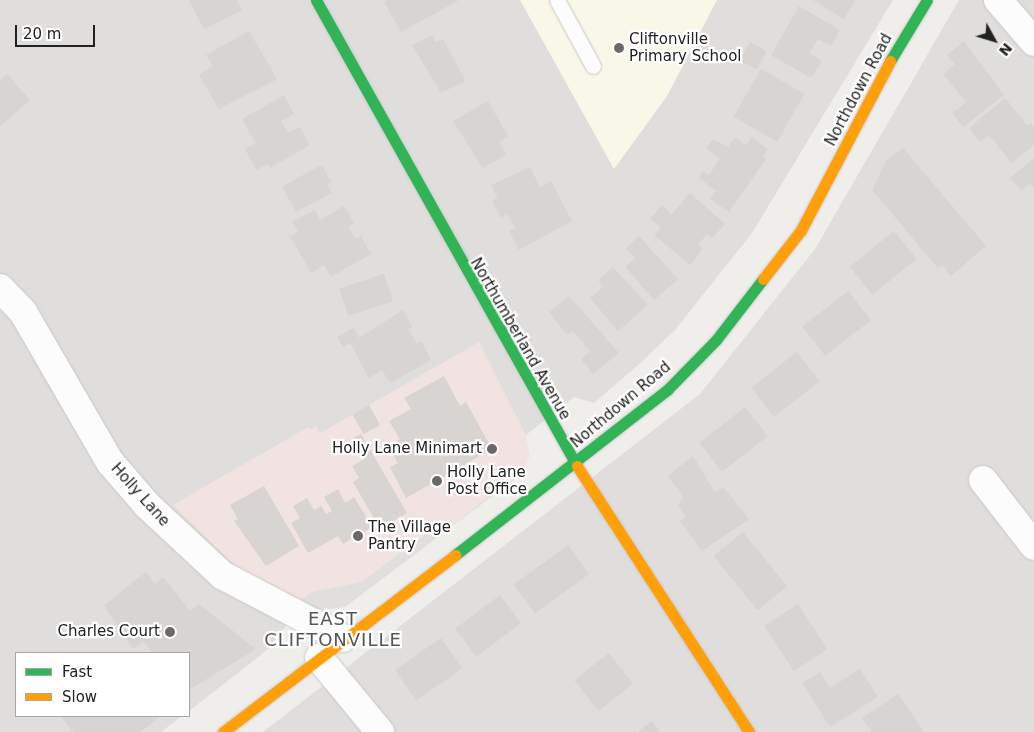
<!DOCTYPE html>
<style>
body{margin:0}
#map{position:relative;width:1034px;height:732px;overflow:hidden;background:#f0eeeb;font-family:"DejaVu Sans",sans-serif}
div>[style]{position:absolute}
.residential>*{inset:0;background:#dfdedc}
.commercial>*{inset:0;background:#f1e3e1}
.education>*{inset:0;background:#f8f7e8}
.parking>*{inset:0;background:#e0dfde}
.building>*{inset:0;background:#d7d4d2;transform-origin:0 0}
.roads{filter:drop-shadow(0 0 1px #c9c8c7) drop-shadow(0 0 1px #c9c8c7)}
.lane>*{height:15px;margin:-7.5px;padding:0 7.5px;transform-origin:7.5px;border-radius:7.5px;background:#fdfcfc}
.street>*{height:28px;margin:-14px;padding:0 14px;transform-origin:14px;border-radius:14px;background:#fdfcfc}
.fast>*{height:11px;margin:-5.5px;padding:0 5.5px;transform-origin:5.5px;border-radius:5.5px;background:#30b455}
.slow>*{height:11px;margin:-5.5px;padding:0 5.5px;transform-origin:5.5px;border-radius:5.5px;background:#ff9f0a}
.dots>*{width:14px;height:14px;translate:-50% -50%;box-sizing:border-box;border:2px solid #fff;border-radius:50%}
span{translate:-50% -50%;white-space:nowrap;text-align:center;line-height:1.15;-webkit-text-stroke:4.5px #fff;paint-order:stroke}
.poi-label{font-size:15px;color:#222}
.left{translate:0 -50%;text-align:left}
.right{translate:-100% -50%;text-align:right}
.street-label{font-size:15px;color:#222}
.quarter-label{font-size:18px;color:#555;letter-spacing:1px}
.legend{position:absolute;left:15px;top:652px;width:175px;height:65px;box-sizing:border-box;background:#fff;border:1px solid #a7a7a7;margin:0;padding:6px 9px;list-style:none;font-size:15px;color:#222}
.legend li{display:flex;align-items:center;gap:10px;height:25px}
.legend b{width:25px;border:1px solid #a7a7a7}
.north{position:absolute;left:969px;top:15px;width:50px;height:50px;-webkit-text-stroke:4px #fff;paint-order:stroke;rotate:129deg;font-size:14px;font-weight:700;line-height:20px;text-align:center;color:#222}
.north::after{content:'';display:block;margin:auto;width:18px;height:22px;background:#222;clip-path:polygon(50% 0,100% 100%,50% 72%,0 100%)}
.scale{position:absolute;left:15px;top:25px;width:80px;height:22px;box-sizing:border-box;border:2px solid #222;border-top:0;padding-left:6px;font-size:15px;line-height:18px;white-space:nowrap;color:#222;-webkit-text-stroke:4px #fff;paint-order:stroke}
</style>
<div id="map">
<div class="residential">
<i style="clip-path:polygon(0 0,893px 0,752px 233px,675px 330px,636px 367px,594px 403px,574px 397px,526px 435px,529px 457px,519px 476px,450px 528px,436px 526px,362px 582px,299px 602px,276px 643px,189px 711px,189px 653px,16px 653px,16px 716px,182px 716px,161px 732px,0 732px)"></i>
<i style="clip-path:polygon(959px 0,1034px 0,1034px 732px,263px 732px,700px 394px,815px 249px)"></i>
</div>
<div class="commercial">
<i style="clip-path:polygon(479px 342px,526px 435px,529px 457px,525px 467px,450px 528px,436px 526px,362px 582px,312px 592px,299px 602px,241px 571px,173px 505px,308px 427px,310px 430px,316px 426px,320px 433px)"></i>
</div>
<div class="education">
<i style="clip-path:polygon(520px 0,717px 0,667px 96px,614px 169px)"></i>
</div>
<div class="parking">
<i style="clip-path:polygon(436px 526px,450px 528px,345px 607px,322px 610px,299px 602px,312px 592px,362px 582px)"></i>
</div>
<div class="building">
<i style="clip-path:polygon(189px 0,237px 0,242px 10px,204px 29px)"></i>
<i style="clip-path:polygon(387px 0,459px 0,401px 32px,384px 2px)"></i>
<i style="clip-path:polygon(813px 0,853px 0,855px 1px,844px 19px)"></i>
<i style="clip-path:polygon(799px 6px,840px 30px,831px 46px,818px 39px,809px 53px,822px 61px,811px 78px,771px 55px)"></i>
<i style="clip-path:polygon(249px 31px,277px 79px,219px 109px,199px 75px,213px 66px,206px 55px)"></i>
<i style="clip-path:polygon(432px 35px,436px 42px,443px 39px,465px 81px,441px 93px,412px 45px)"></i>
<i style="clip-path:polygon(964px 41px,1004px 95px,963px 127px,952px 113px,966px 102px,943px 74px,955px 64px,947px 55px)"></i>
<i style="left:750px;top:42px;width:19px;height:21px;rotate:28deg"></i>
<i style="left:761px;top:69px;width:50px;height:55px;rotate:30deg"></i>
<i style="clip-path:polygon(7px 74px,30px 100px,0 126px,0 80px)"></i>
<i style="clip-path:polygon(284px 95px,294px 114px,281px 121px,288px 133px,300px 127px,310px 145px,270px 168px,268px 164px,256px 170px,245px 149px,256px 143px,242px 119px)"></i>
<i style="clip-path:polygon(1005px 98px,1027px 125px,1031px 123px,1034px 127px,1034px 145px,1012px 163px,989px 135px,980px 142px,969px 128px)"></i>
<i style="clip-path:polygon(488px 101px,508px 136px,499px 142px,506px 155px,483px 168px,453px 121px)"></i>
<i style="clip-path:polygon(735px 137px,746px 145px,752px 137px,768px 149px,763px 156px,766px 159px,729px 212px,710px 199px,716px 191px,699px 178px,703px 171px,709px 175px,720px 159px,706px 148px,713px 139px,728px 147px)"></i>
<i style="clip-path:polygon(903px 148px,986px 246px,951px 276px,942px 265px,938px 268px,872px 190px,886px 161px)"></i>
<i style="clip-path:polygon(1034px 158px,1034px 187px,1030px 183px,1021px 190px,1010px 178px)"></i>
<i style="clip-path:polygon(322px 165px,331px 182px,327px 184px,332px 193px,296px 212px,282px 186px)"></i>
<i style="clip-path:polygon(530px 167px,540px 187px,551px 181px,572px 221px,519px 250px,509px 231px,515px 228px,507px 214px,501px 218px,492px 201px,498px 198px,491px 185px)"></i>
<i style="clip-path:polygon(690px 193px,725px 224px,712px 238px,707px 234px,698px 245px,703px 249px,690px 265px,654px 235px,661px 227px,650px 219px,662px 205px,672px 214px)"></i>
<i style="clip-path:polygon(344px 206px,354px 223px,348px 226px,355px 239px,361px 236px,371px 254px,331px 277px,324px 265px,311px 273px,290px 236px,298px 232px,292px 222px,315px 210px,320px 220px)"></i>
<i style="left:894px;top:231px;width:36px;height:57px;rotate:51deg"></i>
<i style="clip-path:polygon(639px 236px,678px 279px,654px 300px,625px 267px,635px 258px,626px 248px)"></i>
<i style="clip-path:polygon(613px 267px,648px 305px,618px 331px,590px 298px,604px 286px,598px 280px)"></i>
<i style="left:384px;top:274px;width:29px;height:47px;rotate:72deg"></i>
<i style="left:848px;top:291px;width:37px;height:58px;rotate:52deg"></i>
<i style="clip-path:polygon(569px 296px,619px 353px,593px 374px,581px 359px,590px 351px,573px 331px,567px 335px,549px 312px)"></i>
<i style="clip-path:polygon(403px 310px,412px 327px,408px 329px,413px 337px,417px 344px,421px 341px,431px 360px,390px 383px,382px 370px,369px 378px,350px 343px,343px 347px,337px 337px,354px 328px,359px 338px)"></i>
<i style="left:797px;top:352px;width:37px;height:58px;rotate:52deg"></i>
<i style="clip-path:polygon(444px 376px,460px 406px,466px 402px,492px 449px,406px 498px,390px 467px,398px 463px,388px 446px,400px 439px,389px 421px,411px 409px,404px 398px)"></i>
<i style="left:369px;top:405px;width:23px;height:19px;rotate:61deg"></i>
<i style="left:745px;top:407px;width:37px;height:58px;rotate:52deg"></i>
<i style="clip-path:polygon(361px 434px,407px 513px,380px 529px,353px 482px,359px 478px,352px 466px,365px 459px,353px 438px)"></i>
<i style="clip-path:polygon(693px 456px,715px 493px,723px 487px,749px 519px,702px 551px,680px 521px,686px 517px,678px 506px,683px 496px,668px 476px)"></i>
<i style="clip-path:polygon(264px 486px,299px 546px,266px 566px,234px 521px,238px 519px,230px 505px)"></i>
<i style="clip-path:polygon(338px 489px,345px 503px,354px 497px,372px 527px,343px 544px,338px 536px,308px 553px,291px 523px,300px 518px,293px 506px,307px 498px,314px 510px,321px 506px,326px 514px,332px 511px,324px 497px)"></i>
<i style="left:743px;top:532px;width:70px;height:38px;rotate:51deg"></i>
<i style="left:568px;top:545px;width:36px;height:67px;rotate:54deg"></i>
<i style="clip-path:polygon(146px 572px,155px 584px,163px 577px,190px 611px,199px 604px,256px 649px,189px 690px,189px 653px,147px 653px,151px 651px,143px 641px,133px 649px,104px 605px)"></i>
<i style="left:500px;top:595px;width:35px;height:56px;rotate:53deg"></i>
<i style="left:798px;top:604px;width:54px;height:40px;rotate:57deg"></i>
<i style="left:441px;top:638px;width:37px;height:56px;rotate:55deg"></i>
<i style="left:609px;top:653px;width:39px;height:44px;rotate:52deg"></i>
<i style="clip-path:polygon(860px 669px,878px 697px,830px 727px,802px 683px,820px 672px,830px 688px)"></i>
<i style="clip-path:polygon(898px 694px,924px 732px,872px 732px,862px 718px)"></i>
<i style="clip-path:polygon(60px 716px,161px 716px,140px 732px,73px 732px)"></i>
<i style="clip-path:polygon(652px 721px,660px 732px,638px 732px)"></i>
</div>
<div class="roads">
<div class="lane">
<i style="left:557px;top:0;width:75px;rotate:61.4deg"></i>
</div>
<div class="street">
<i style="left:998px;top:0;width:55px;rotate:49.4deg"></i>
<i style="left:0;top:288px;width:33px;rotate:46deg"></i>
<i style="left:23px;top:312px;width:173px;rotate:59.9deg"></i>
<i style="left:110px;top:462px;width:57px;rotate:49.3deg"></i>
<i style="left:147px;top:505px;width:103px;rotate:43deg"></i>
<i style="left:222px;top:575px;width:136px;rotate:27.7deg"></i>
<i style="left:983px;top:480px;width:83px;rotate:52.3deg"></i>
<i style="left:319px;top:658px;width:96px;rotate:50.5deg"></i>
</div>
<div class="fast">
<i style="left:316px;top:0;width:534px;rotate:60.75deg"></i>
<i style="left:890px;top:61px;width:71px;rotate:-58.8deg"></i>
<i style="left:455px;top:555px;width:269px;rotate:-37.9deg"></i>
<i style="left:667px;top:390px;width:70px;rotate:-45.6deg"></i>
<i style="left:716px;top:340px;width:77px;rotate:-52.4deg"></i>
</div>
<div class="slow">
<i style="left:763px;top:279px;width:62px;rotate:-52.2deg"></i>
<i style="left:801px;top:230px;width:191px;rotate:-62.2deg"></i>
<i style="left:577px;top:466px;width:317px;rotate:57.1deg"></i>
<i style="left:223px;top:732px;width:292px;rotate:-37.3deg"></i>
</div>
</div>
<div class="dots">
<i style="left:619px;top:48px;background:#6a6968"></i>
<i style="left:492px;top:449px;background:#6a6968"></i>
<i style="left:437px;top:481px;background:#6a6968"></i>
<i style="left:358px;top:536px;background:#6a6968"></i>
<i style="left:170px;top:632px;background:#6a6968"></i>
</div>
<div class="poi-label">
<span class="left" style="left:629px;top:48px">Cliftonville<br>Primary School</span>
<span class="right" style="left:482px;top:449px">Holly Lane Minimart</span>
<span class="left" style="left:447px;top:481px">Holly Lane<br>Post Office</span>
<span class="left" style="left:368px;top:536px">The Village<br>Pantry</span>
<span class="right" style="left:160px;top:632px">Charles Court</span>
</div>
<div class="street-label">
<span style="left:859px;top:90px;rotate:-62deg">Northdown Road</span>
<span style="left:520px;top:339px;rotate:60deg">Northumberland Avenue</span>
<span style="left:621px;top:405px;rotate:-40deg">Northdown Road</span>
<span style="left:140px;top:495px;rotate:48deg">Holly Lane</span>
</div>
<div class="quarter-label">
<span style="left:333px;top:630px">EAST<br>CLIFTONVILLE</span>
</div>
<ul class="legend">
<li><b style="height:6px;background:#30b455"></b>Fast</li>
<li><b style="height:6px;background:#ff9f0a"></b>Slow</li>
</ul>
<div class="north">N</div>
<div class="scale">20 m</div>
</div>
